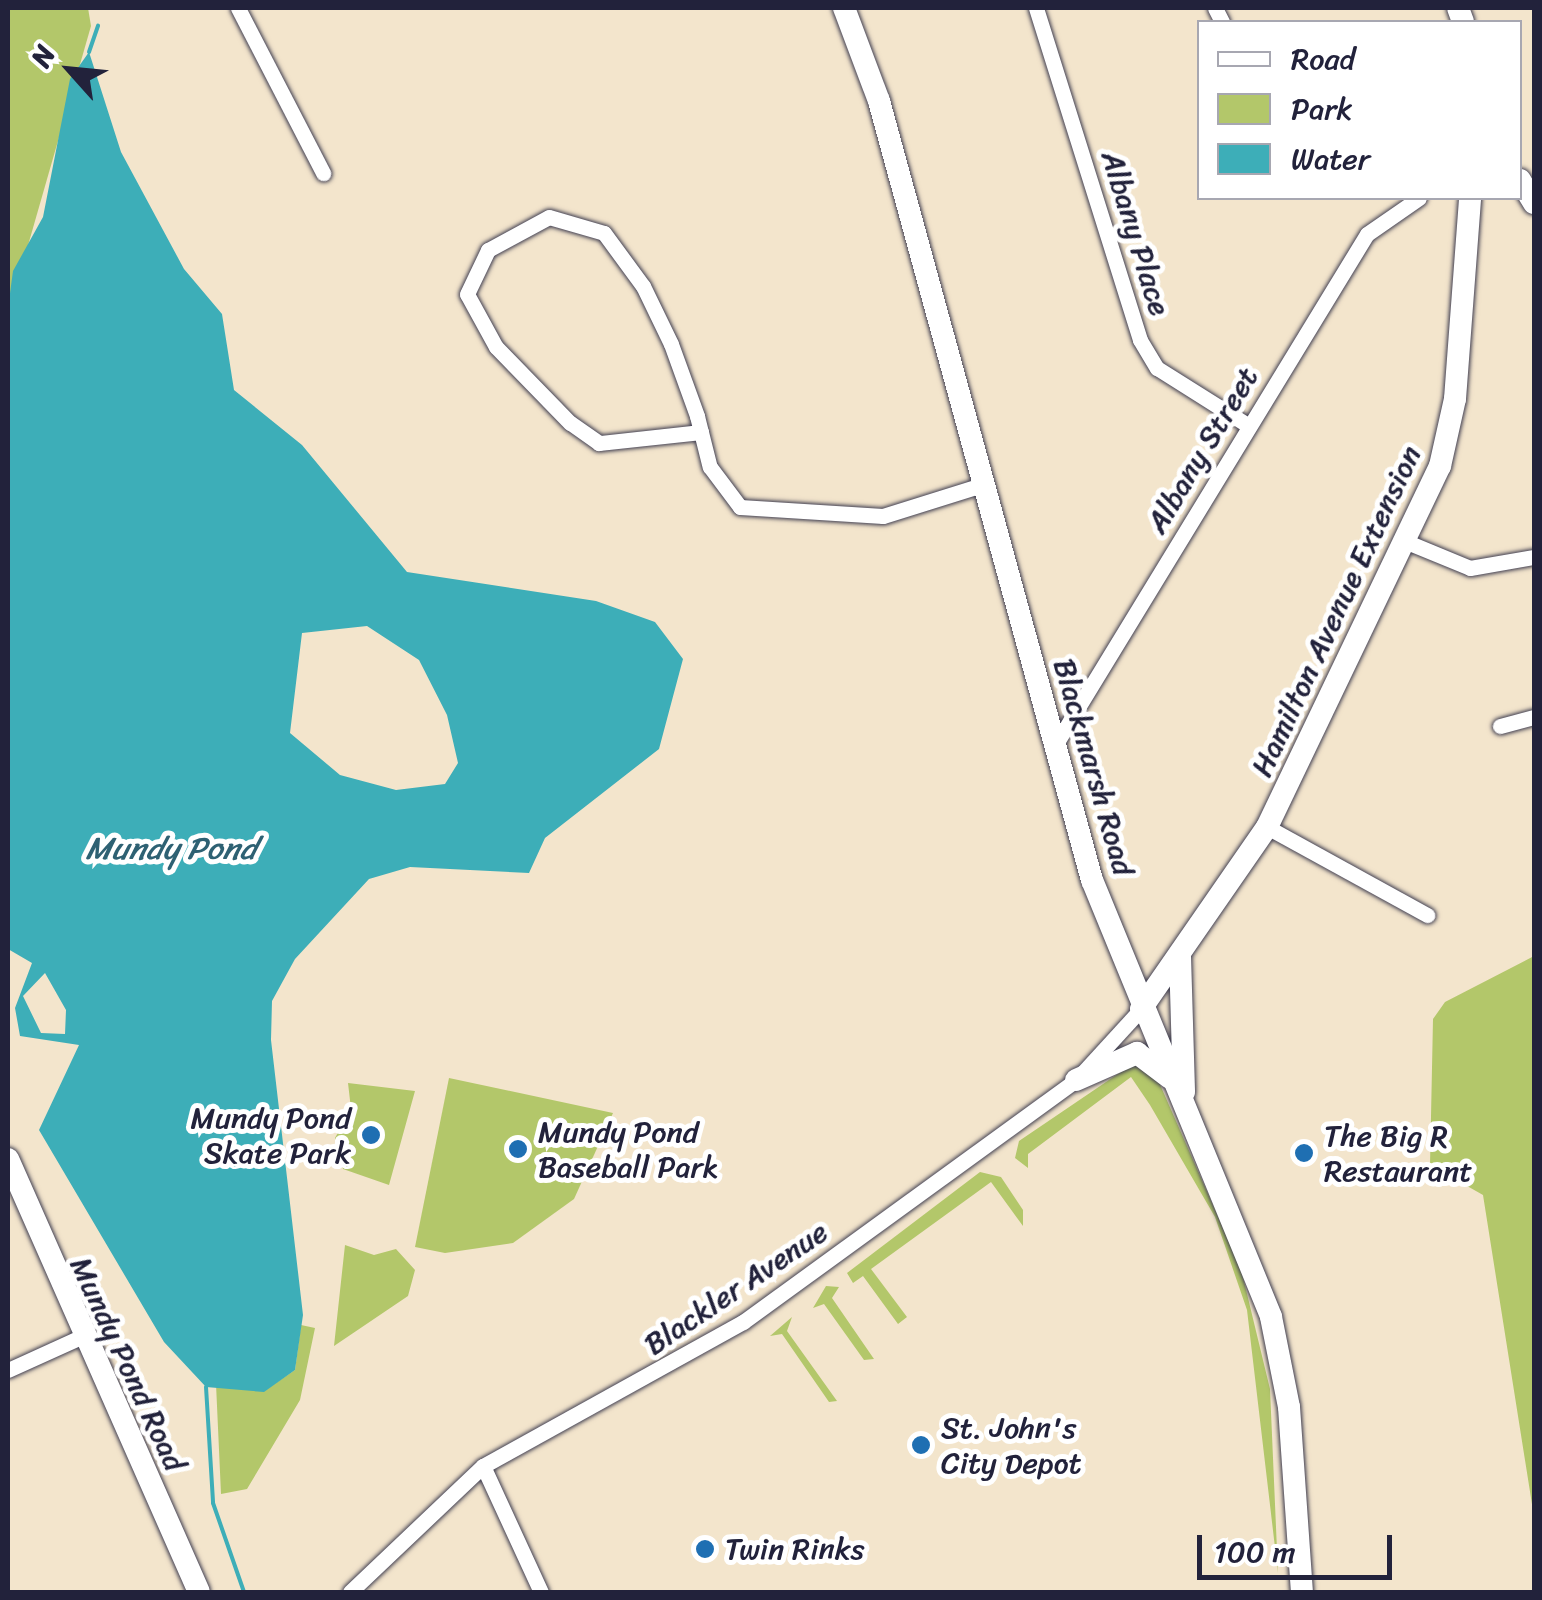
<!DOCTYPE html>
<style>
body{margin:0}
#map{position:relative;width:1542px;height:1600px;overflow:hidden;background:#f3e5cc;font-family:Sriracha,sans-serif}
div>[style]{position:absolute}
.green>*{inset:0;background:#b3c76a}
.water>*{inset:0;background:#3daeb8}
.stream>*{height:4px;margin:-2px;padding:0 2px;transform-origin:2px;border-radius:2px;background:#3daeb8}
.roads{filter:drop-shadow(0 0 2px #413f51) drop-shadow(0 0 2px #413f51)}
.street>*{height:15px;margin:-7.5px;padding:0 7.5px;transform-origin:7.5px;border-radius:7.5px;background:#fff}
.secondary>*{height:22px;margin:-11px;padding:0 11px;transform-origin:11px;border-radius:11px;background:#fff}
.dots>*{width:28px;height:28px;translate:-50% -50%;box-sizing:border-box;border:5px solid #fff;border-radius:50%}
span{translate:-50% -50%;white-space:nowrap;text-align:center;line-height:1.15;-webkit-text-stroke:10px #fff;paint-order:stroke}
.street-label{font-size:30px;color:#22223b}
.poi-label{font-size:30px;color:#22223b}
.right{translate:-100% -50%;text-align:right}
.left{translate:0 -50%;text-align:left}
.water-label{font-size:32px;color:#2e6173;font-style:italic}
.frame{position:absolute;inset:0;border:10px solid #22223b;pointer-events:none}
.legend{position:absolute;left:1197px;top:20px;width:325px;height:180px;box-sizing:border-box;background:#fff;border:2px solid #a7a7b1;margin:0;padding:12px 18px;list-style:none;font-size:30px;color:#22223b}
.legend li{display:flex;align-items:center;gap:20px;height:50px}
.legend b{width:50px;border:2px solid #a7a7b1}
.north{position:absolute;left:20px;top:20px;width:100px;height:100px;-webkit-text-stroke:8px #fff;paint-order:stroke;rotate:297deg;font-size:28px;font-weight:700;line-height:40px;text-align:center;color:#22223b}
.north::after{content:'';display:block;margin:auto;width:35px;height:45px;background:#22223b;clip-path:polygon(50% 0,100% 100%,50% 72%,0 100%)}
.scale{position:absolute;left:1197px;top:1535px;width:195px;height:45px;box-sizing:border-box;border:5px solid #22223b;border-top:0;padding-left:12px;font-size:30px;line-height:35px;white-space:nowrap;color:#22223b;-webkit-text-stroke:8px #fff;paint-order:stroke}
</style>
<div id="map">
<div class="green">
<i style="clip-path:polygon(8px 8px,88px 8px,91px 26px,8px 315px)"></i>
<i style="clip-path:polygon(1534px 956px,1534px 1517px,1483px 1195px,1430px 1165px,1433px 1019px,1445px 1002px)"></i>
<i style="clip-path:polygon(1134px 1063px,1158px 1080px,1241px 1269px,1270px 1389px,1278px 1573px,1247px 1310px,1215px 1217px,1150px 1105px,1131px 1077px,1028px 1154px,1028px 1168px,1015px 1158px,1019px 1141px)"></i>
<i style="clip-path:polygon(449px 1078px,613px 1113px,574px 1199px,513px 1243px,445px 1253px,415px 1247px)"></i>
<i style="clip-path:polygon(348px 1083px,415px 1091px,389px 1185px,343px 1169px,335px 1138px,351px 1109px)"></i>
<i style="clip-path:polygon(980px 1172px,1001px 1177px,1023px 1210px,1023px 1226px,991px 1182px,871px 1269px,907px 1317px,898px 1324px,863px 1276px,853px 1283px,847px 1273px)"></i>
<i style="clip-path:polygon(345px 1245px,374px 1255px,396px 1249px,415px 1270px,408px 1296px,334px 1346px)"></i>
<i style="clip-path:polygon(826px 1286px,839px 1287px,832px 1298px,874px 1359px,864px 1360px,824px 1304px,813px 1308px)"></i>
<i style="clip-path:polygon(792px 1317px,787px 1331px,837px 1401px,829px 1402px,782px 1334px,770px 1336px)"></i>
<i style="clip-path:polygon(301px 1325px,315px 1328px,300px 1400px,247px 1489px,221px 1494px,216px 1384px,264px 1391px,295px 1370px)"></i>
</div>
<div class="water">
<i style="clip-path:polygon(evenodd,89px 52px,121px 152px,184px 269px,222px 314px,234px 390px,302px 445px,407px 572px,596px 601px,655px 622px,683px 659px,659px 749px,545px 838px,529px 873px,410px 867px,369px 879px,295px 959px,272px 1001px,271px 1040px,303px 1315px,295px 1370px,264px 1392px,206px 1387px,164px 1342px,39px 1130px,79px 1045px,20px 1036px,15px 1008px,32px 963px,8px 949px,8px 308px,13px 271px,43px 217px,70px 79px,89px 52px,367px 626px,419px 660px,447px 715px,458px 763px,445px 784px,396px 790px,340px 775px,290px 733px,302px 633px,367px 626px,89px 52px,45px 973px,66px 1010px,65px 1034px,41px 1033px,23px 996px,45px 973px)"></i>
</div>
<div class="stream">
<i style="left:89px;top:52px;width:28px;rotate:-71deg"></i>
<i style="left:206px;top:1387px;width:116px;rotate:86.5deg"></i>
<i style="left:213px;top:1503px;width:94px;rotate:70.8deg"></i>
</div>
<div class="roads">
<div class="street">
<i style="left:238px;top:8px;width:186px;rotate:62.7deg"></i>
<i style="left:1036px;top:8px;width:348px;rotate:72.6deg"></i>
<i style="left:1140px;top:340px;width:33px;rotate:59deg"></i>
<i style="left:1157px;top:368px;width:109px;rotate:32.2deg"></i>
<i style="left:1215px;top:8px;width:16px;rotate:63deg"></i>
<i style="left:701px;top:432px;width:103px;rotate:173.8deg"></i>
<i style="left:599px;top:443px;width:35px;rotate:-145deg"></i>
<i style="left:570px;top:423px;width:106px;rotate:-134.2deg"></i>
<i style="left:496px;top:347px;width:60px;rotate:-118.7deg"></i>
<i style="left:467px;top:294px;width:49px;rotate:-64.5deg"></i>
<i style="left:488px;top:250px;width:69px;rotate:-28.4deg"></i>
<i style="left:549px;top:217px;width:57px;rotate:16.2deg"></i>
<i style="left:604px;top:233px;width:66px;rotate:53.7deg"></i>
<i style="left:643px;top:286px;width:64px;rotate:64.2deg"></i>
<i style="left:671px;top:344px;width:77px;rotate:70.1deg"></i>
<i style="left:697px;top:416px;width:16px;rotate:76deg"></i>
<i style="left:701px;top:432px;width:36px;rotate:76deg"></i>
<i style="left:710px;top:467px;width:50px;rotate:53.1deg"></i>
<i style="left:740px;top:507px;width:143px;rotate:3.6deg"></i>
<i style="left:883px;top:516px;width:107px;rotate:-17.4deg"></i>
<i style="left:1407px;top:542px;width:68px;rotate:22.4deg"></i>
<i style="left:1470px;top:568px;width:65px;rotate:-9.8deg"></i>
<i style="left:1500px;top:726px;width:35px;rotate:-15deg"></i>
<i style="left:1054px;top:747px;width:601px;rotate:-58.61deg"></i>
<i style="left:1367px;top:234px;width:63px;rotate:-34.7deg"></i>
<i style="left:1267px;top:827px;width:183px;rotate:28.8deg"></i>
<i style="left:8px;top:1370px;width:82px;rotate:-24.4deg"></i>
<i style="left:483px;top:1466px;width:139px;rotate:65.3deg"></i>
<i style="left:350px;top:1592px;width:183px;rotate:-43.5deg"></i>
<i style="left:483px;top:1466px;width:297px;rotate:-29deg"></i>
<i style="left:743px;top:1322px;width:412px;rotate:-36deg"></i>
<i style="left:1076px;top:1080px;width:96px;rotate:-47.5deg"></i>
</div>
<div class="secondary">
<i style="left:844px;top:8px;width:99px;rotate:69.4deg"></i>
<i style="left:879px;top:101px;width:808px;rotate:74.71deg"></i>
<i style="left:1092px;top:880px;width:472px;rotate:67.7deg"></i>
<i style="left:1271px;top:1317px;width:92px;rotate:78.7deg"></i>
<i style="left:1289px;top:1407px;width:185px;rotate:86deg"></i>
<i style="left:1458px;top:8px;width:15px;rotate:70deg"></i>
<i style="left:1520px;top:180px;width:27px;rotate:59deg"></i>
<i style="left:1180px;top:956px;width:136px;rotate:88.3deg"></i>
<i style="left:1141px;top:1009px;width:221px;rotate:-55.3deg"></i>
<i style="left:1267px;top:827px;width:400px;rotate:-64.4deg"></i>
<i style="left:1440px;top:466px;width:69px;rotate:-77.4deg"></i>
<i style="left:1455px;top:399px;width:202px;rotate:-85.7deg"></i>
<i style="left:1076px;top:1080px;width:67px;rotate:-23.9deg"></i>
<i style="left:1137px;top:1053px;width:41px;rotate:37.1deg"></i>
<i style="left:8px;top:1159px;width:473px;rotate:66.2deg"></i>
</div>
</div>
<div class="dots">
<i style="left:371px;top:1135px;background:#1f6fb2"></i>
<i style="left:518px;top:1149px;background:#1f6fb2"></i>
<i style="left:1304px;top:1153px;background:#1f6fb2"></i>
<i style="left:921px;top:1445px;background:#1f6fb2"></i>
<i style="left:705px;top:1549px;background:#1f6fb2"></i>
</div>
<div class="street-label">
<span style="left:1136px;top:233px;rotate:73deg">Albany Place</span>
<span style="left:1202px;top:450px;rotate:-59deg">Albany Street</span>
<span style="left:1336px;top:611px;rotate:-65deg">Hamilton Avenue Extension</span>
<span style="left:1094px;top:767px;rotate:74deg">Blackmarsh Road</span>
<span style="left:736px;top:1288px;rotate:-34deg">Blackler Avenue</span>
<span style="left:128px;top:1364px;rotate:65deg">Mundy Pond Road</span>
</div>
<div class="poi-label">
<span class="right" style="left:351px;top:1135px">Mundy Pond<br>Skate Park</span>
<span class="left" style="left:538px;top:1149px">Mundy Pond<br>Baseball Park</span>
<span class="left" style="left:1324px;top:1153px">The Big R<br>Restaurant</span>
<span class="left" style="left:941px;top:1445px">St. John's<br>City Depot</span>
<span class="left" style="left:725px;top:1549px">Twin Rinks</span>
</div>
<div class="water-label">
<span style="left:171px;top:849px">Mundy Pond</span>
</div>
<div class="frame"></div>
<ul class="legend">
<li><b style="height:12px;background:#fff"></b>Road</li>
<li><b style="height:28px;background:#b3c76a"></b>Park</li>
<li><b style="height:28px;background:#3daeb8"></b>Water</li>
</ul>
<div class="north">N</div>
<div class="scale">100 m</div>
</div>
